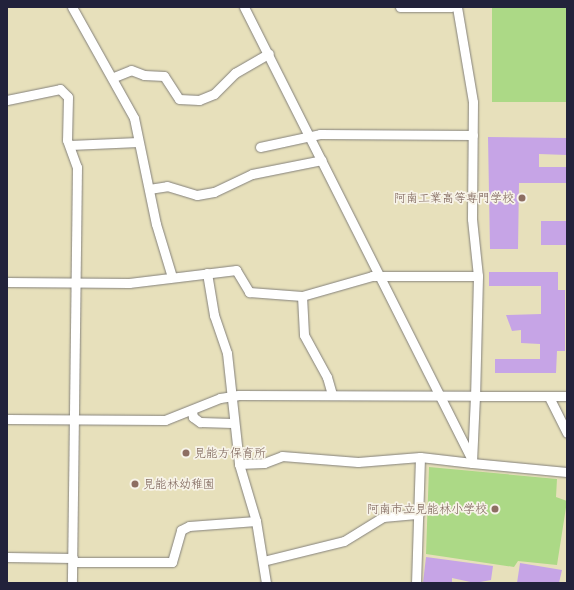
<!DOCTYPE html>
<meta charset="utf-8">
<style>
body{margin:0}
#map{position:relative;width:574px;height:590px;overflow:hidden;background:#e7e0bb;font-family:Delius,"Klee One",sans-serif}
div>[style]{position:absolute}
.green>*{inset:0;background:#acd986;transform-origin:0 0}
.building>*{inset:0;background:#c6a4e6;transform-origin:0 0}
.roads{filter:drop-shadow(0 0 1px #84817b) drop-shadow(0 0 1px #84817b)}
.street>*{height:9px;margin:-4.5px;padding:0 4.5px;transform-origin:4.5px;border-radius:4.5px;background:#fff}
.dots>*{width:11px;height:11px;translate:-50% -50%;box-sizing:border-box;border:2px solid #f7f3e8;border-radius:50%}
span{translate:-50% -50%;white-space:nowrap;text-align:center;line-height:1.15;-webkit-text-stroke:3.5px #f7f3e8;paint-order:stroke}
.education-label{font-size:12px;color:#785e54}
.right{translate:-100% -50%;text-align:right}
.left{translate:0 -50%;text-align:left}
.frame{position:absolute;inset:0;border:8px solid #22223b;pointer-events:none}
</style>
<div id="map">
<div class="green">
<i style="left:492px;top:7px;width:75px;height:95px"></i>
<i style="clip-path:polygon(429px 467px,557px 479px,556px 497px,567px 501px,557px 565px,518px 561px,514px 567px,426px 554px)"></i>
</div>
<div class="building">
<i style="clip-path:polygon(488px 137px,567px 138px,567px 155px,539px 154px,539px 167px,567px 167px,567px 183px,519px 183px,518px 249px,490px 249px)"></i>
<i style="left:541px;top:221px;width:26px;height:24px"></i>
<i style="clip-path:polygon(489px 272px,558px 272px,558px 290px,565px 290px,565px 351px,557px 351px,556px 373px,495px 373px,495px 359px,540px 359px,540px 344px,521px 343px,521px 330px,512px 331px,506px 315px,541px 314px,541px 286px,489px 286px)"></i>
<i style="clip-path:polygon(426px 557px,493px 566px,491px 580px,475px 583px,452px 578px,452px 583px,423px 583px)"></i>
<i style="clip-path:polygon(520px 563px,562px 570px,559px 583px,517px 583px)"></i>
</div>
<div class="roads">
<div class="street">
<i style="left:72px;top:7px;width:127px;rotate:60.8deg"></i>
<i style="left:134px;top:118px;width:108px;rotate:78.3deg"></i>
<i style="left:156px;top:224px;width:55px;rotate:73.2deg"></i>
<i style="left:244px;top:7px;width:505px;rotate:63.28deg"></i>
<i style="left:400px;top:7px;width:51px"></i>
<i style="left:457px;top:7px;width:96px;rotate:80.4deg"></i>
<i style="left:473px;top:102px;width:117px;rotate:90.5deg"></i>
<i style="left:472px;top:219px;width:57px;rotate:84deg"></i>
<i style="left:478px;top:276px;width:120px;rotate:91.4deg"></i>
<i style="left:475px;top:396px;width:92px"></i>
<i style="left:114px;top:77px;width:18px;rotate:-22deg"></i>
<i style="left:131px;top:70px;width:14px;rotate:21deg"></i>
<i style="left:144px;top:75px;width:20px;rotate:3deg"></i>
<i style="left:164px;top:76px;width:27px;rotate:57deg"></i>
<i style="left:179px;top:99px;width:20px;rotate:3deg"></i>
<i style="left:199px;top:100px;width:16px;rotate:-22deg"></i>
<i style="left:214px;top:94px;width:30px;rotate:-45deg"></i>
<i style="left:235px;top:73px;width:39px;rotate:-30deg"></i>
<i style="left:7px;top:100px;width:54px;rotate:-11.7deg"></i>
<i style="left:60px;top:89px;width:11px;rotate:45deg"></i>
<i style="left:68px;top:97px;width:43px;rotate:91.3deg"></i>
<i style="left:67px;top:140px;width:29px;rotate:70deg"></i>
<i style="left:77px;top:167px;width:416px;rotate:90.7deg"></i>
<i style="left:70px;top:145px;width:68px;rotate:-2.5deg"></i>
<i style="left:260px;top:147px;width:61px;rotate:-12.2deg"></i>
<i style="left:320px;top:134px;width:153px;rotate:0.4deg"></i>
<i style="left:149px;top:189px;width:18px;rotate:-9deg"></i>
<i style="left:167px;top:186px;width:31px;rotate:17deg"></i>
<i style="left:197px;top:195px;width:17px;rotate:-10deg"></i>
<i style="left:214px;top:192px;width:42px;rotate:-25.3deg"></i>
<i style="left:252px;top:174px;width:71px;rotate:-11.3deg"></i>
<i style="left:207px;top:273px;width:43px;rotate:80.5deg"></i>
<i style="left:214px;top:315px;width:40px;rotate:71.1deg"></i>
<i style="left:227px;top:353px;width:112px;rotate:83.8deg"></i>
<i style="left:239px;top:464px;width:59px;rotate:73.4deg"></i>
<i style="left:256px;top:521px;width:63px;rotate:80.8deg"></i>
<i style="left:7px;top:282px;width:122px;rotate:0.5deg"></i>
<i style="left:129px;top:283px;width:108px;rotate:-6.9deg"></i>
<i style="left:236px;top:270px;width:26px;rotate:59deg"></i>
<i style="left:249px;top:292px;width:53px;rotate:4.3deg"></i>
<i style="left:302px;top:296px;width:73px;rotate:-15.9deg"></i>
<i style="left:372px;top:276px;width:106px"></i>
<i style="left:302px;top:296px;width:39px;rotate:87deg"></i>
<i style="left:304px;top:335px;width:48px;rotate:61.3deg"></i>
<i style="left:327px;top:377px;width:18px;rotate:74deg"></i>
<i style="left:549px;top:397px;width:40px;rotate:63.4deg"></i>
<i style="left:192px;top:411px;width:6px;rotate:81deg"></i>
<i style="left:193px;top:417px;width:9px;rotate:36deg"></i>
<i style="left:200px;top:422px;width:32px;rotate:2deg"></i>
<i style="left:7px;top:419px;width:158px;rotate:0.4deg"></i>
<i style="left:165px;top:420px;width:59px;rotate:-21.8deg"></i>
<i style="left:220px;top:398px;width:18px;rotate:-9deg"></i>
<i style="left:238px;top:395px;width:237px;rotate:0.2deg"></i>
<i style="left:475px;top:396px;width:67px;rotate:92.6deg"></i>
<i style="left:472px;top:463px;width:52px;rotate:-173.4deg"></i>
<i style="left:420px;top:457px;width:126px;rotate:91.8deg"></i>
<i style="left:472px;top:463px;width:95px;rotate:5.4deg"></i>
<i style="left:239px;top:464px;width:25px;rotate:-2deg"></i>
<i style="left:264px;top:463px;width:19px;rotate:-21deg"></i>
<i style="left:282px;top:456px;width:76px;rotate:4.5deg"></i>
<i style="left:358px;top:462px;width:62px;rotate:-4.6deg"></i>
<i style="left:7px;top:557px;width:66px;rotate:0.9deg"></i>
<i style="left:263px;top:561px;width:83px;rotate:-13.9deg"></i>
<i style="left:344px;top:541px;width:46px;rotate:-31.6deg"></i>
<i style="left:383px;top:517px;width:36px;rotate:-5deg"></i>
<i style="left:73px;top:562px;width:99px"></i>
<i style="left:172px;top:562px;width:33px;rotate:-74deg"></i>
<i style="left:181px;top:530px;width:9px;rotate:-27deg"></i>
<i style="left:189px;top:526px;width:67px;rotate:-4.3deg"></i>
</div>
</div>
<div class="dots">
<i style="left:522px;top:198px;background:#8d6e63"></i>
<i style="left:186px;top:453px;background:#8d6e63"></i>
<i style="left:135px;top:484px;background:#8d6e63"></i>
<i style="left:495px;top:509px;background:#8d6e63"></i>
</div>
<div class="education-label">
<span class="right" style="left:514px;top:198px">阿南工業高等専門学校</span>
<span class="left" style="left:194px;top:453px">見能方保育所</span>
<span class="left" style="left:143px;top:484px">見能林幼稚園</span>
<span class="right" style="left:487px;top:509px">阿南市立見能林小学校</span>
</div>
<div class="frame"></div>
</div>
